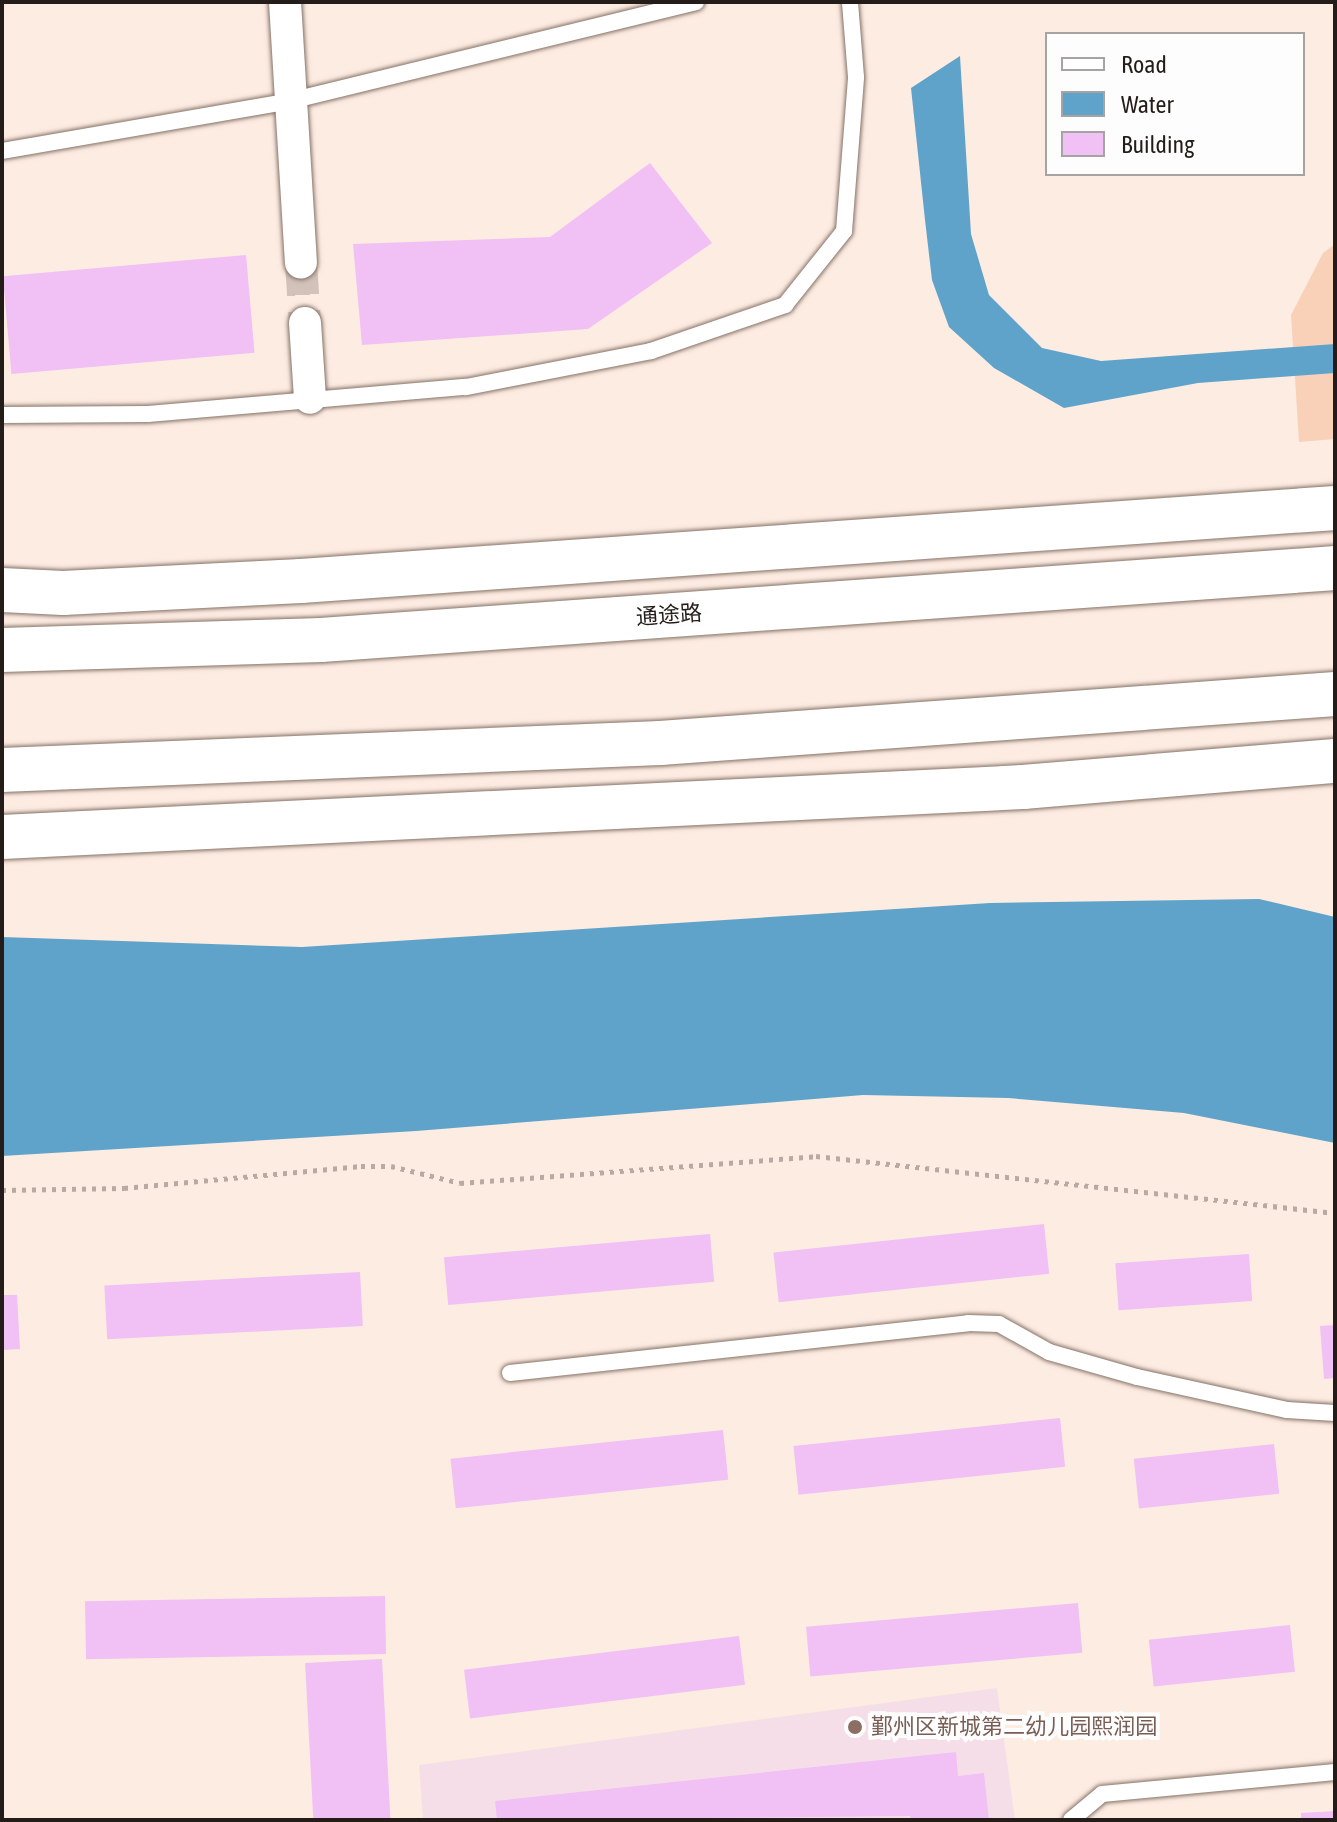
<!DOCTYPE html>
<meta charset="utf-8">
<style>
body{margin:0}
#map{position:relative;width:1337px;height:1822px;overflow:hidden;background:#fdece2;font-family:"Asap Condensed","Noto Sans SC",sans-serif}
div>[style]{position:absolute}
.education>*{inset:0;background:#f6dee9}
.green>*{inset:0;background:#f9d1b9}
.water>*{inset:0;background:#60a3ca}
.building>*{inset:0;background:#f1c0f5;transform-origin:0 0}
.minor-tunnel>*{height:32px;margin-top:-16px;transform-origin:0;background:repeating-linear-gradient(90deg,#d2c2ba 0 32px,transparent 0 48px)}
.path>*{height:5px;margin-top:-2.5px;transform-origin:0;background:repeating-linear-gradient(90deg,#b8aaa2 0 4px,transparent 0 10px)}
.roads{filter:drop-shadow(0 0 2px #857267) drop-shadow(0 0 2px #857267)}
.service>*{height:16px;margin:-8px;padding:0 8px;transform-origin:8px;border-radius:8px;background:#fff}
.minor>*{height:32px;margin:-16px;padding:0 16px;transform-origin:16px;border-radius:16px;background:#fff}
.secondary>*{height:44px;margin:-22px;padding:0 22px;transform-origin:22px;border-radius:22px;background:#fff}
.primary>*{height:44px;margin:-22px;padding:0 22px;transform-origin:22px;border-radius:22px;background:#fff}
.dots>*{width:22px;height:22px;translate:-50% -50%;box-sizing:border-box;border:4px solid #fdfdfd;border-radius:50%}
span{translate:-50% -50%;white-space:nowrap;text-align:center;line-height:1.15;-webkit-text-stroke:8px #fdfdfd;paint-order:stroke}
.street-label{font-size:22px;color:#241c18}
.education-label{font-size:22px;color:#785e54}
.left{translate:0 -50%;text-align:left}
.frame{position:absolute;inset:0;border:4px solid #241c18;pointer-events:none}
.legend{position:absolute;left:1045px;top:32px;width:260px;height:144px;box-sizing:border-box;background:#fdfdfd;border:2px solid #a6a3a1;margin:0;padding:10px 14px;list-style:none;font-size:24px;color:#241c18}
.legend li{display:flex;align-items:center;gap:16px;height:40px}
.legend b{width:40px;border:2px solid #a6a3a1}
</style>
<div id="map">
<div class="education">
<i style="clip-path:polygon(997px 1688px,1015px 1820px,423px 1820px,419px 1765px)"></i>
</div>
<div class="green">
<i style="clip-path:polygon(1335px 244px,1335px 439px,1299px 442px,1291px 315px,1323px 253px)"></i>
</div>
<div class="water">
<i style="clip-path:polygon(960px 56px,971px 234px,989px 295px,1042px 348px,1101px 361px,1335px 344px,1335px 373px,1198px 383px,1064px 408px,994px 368px,949px 327px,932px 280px,925px 220px,911px 88px)"></i>
<i style="clip-path:polygon(1259px 899px,1335px 917px,1335px 1143px,1184px 1113px,1008px 1098px,863px 1095px,416px 1131px,2px 1156px,2px 937px,302px 947px,990px 903px)"></i>
</div>
<div class="building">
<i style="clip-path:polygon(650px 163px,712px 243px,588px 329px,362px 345px,353px 244px,550px 237px)"></i>
<i style="left:246px;top:255px;width:98px;height:244px;rotate:85deg"></i>
<i style="left:1044px;top:1224px;width:50px;height:272px;rotate:84deg"></i>
<i style="left:710px;top:1234px;width:48px;height:267px;rotate:85deg"></i>
<i style="left:1249px;top:1254px;width:47px;height:134px;rotate:86deg"></i>
<i style="left:360px;top:1272px;width:54px;height:256px;rotate:87deg"></i>
<i style="clip-path:polygon(2px 1295px,17px 1295px,20px 1349px,2px 1350px)"></i>
<i style="clip-path:polygon(1335px 1325px,1335px 1378px,1324px 1379px,1320px 1326px)"></i>
<i style="left:1060px;top:1418px;width:49px;height:268px;rotate:84deg"></i>
<i style="left:723px;top:1430px;width:50px;height:274px;rotate:84deg"></i>
<i style="left:1274px;top:1444px;width:50px;height:141px;rotate:84deg"></i>
<i style="left:385px;top:1596px;width:58px;height:300px;rotate:89deg"></i>
<i style="left:1078px;top:1603px;width:50px;height:273px;rotate:85deg"></i>
<i style="left:1290px;top:1625px;width:47px;height:142px;rotate:84deg"></i>
<i style="left:739px;top:1636px;width:49px;height:277px;rotate:83deg"></i>
<i style="left:382px;top:1659px;width:161px;height:77px;rotate:87deg"></i>
<i style="clip-path:polygon(956px 1752px,958px 1776px,984px 1773px,989px 1820px,911px 1820px,910px 1816px,497px 1820px,495px 1801px)"></i>
<i style="clip-path:polygon(1335px 1811px,1335px 1820px,1301px 1820px,1301px 1813px)"></i>
</div>
<div class="minor-tunnel">
<i style="left:301px;top:263px;width:60px;rotate:86.2deg"></i>
</div>
<div class="path">
<i style="left:2px;top:1190px;width:122px;rotate:-0.9deg"></i>
<i style="left:124px;top:1188px;width:238px;rotate:-5.3deg"></i>
<i style="left:361px;top:1166px;width:30px"></i>
<i style="left:391px;top:1166px;width:71px;rotate:13.8deg"></i>
<i style="left:460px;top:1183px;width:357px;rotate:-4.3deg"></i>
<i style="left:816px;top:1156px;width:522px;rotate:6.27deg"></i>
</div>
<div class="roads">
<div class="service">
<i style="left:2px;top:151px;width:292px;rotate:-9.8deg"></i>
<i style="left:290px;top:101px;width:418px;rotate:-13.7deg"></i>
<i style="left:2px;top:415px;width:146px;rotate:-0.4deg"></i>
<i style="left:148px;top:414px;width:319px;rotate:-4.9deg"></i>
<i style="left:466px;top:387px;width:188px;rotate:-11deg"></i>
<i style="left:651px;top:351px;width:142px;rotate:-18.9deg"></i>
<i style="left:785px;top:305px;width:95px;rotate:-51.4deg"></i>
<i style="left:844px;top:231px;width:154px;rotate:-85.5deg"></i>
<i style="left:856px;top:77px;width:75px;rotate:-94.6deg"></i>
<i style="left:510px;top:1373px;width:461px;rotate:-6.2deg"></i>
<i style="left:968px;top:1323px;width:31px;rotate:2deg"></i>
<i style="left:999px;top:1324px;width:57px;rotate:29.2deg"></i>
<i style="left:1049px;top:1352px;width:91px;rotate:15.9deg"></i>
<i style="left:1137px;top:1377px;width:154px;rotate:12.4deg"></i>
<i style="left:1287px;top:1410px;width:48px;rotate:3.6deg"></i>
<i style="left:1071px;top:1820px;width:40px;rotate:-40deg"></i>
<i style="left:1102px;top:1794px;width:234px;rotate:-5.4deg"></i>
</div>
<div class="minor">
<i style="left:285px;top:2px;width:261px;rotate:86.5deg"></i>
<i style="left:305px;top:323px;width:75px;rotate:86.2deg"></i>
</div>
<div class="secondary">
<i style="left:2px;top:590px;width:61px;rotate:2.8deg"></i>
<i style="left:63px;top:593px;width:238px;rotate:-2.9deg"></i>
<i style="left:301px;top:581px;width:1037px;rotate:-4.04deg"></i>
<i style="left:2px;top:837px;width:1022px;rotate:-2.8deg"></i>
<i style="left:1023px;top:787px;width:313px;rotate:-4.8deg"></i>
</div>
<div class="primary">
<i style="left:2px;top:650px;width:319px;rotate:-1.8deg"></i>
<i style="left:321px;top:640px;width:1017px;rotate:-4.06deg"></i>
<i style="left:2px;top:770px;width:659px;rotate:-2.35deg"></i>
<i style="left:660px;top:743px;width:677px;rotate:-4.15deg"></i>
</div>
</div>
<div class="dots">
<i style="left:855px;top:1727px;background:#8d6e63"></i>
</div>
<div class="street-label">
<span style="left:669px;top:615px;rotate:-4deg">通途路</span>
</div>
<div class="education-label">
<span class="left" style="left:871px;top:1727px">鄞州区新城第二幼儿园熙润园</span>
</div>
<div class="frame"></div>
<ul class="legend">
<li><b style="height:10px;background:#fff"></b>Road</li>
<li><b style="height:22px;background:#60a3ca"></b>Water</li>
<li><b style="height:22px;background:#f1c0f5"></b>Building</li>
</ul>
</div>
